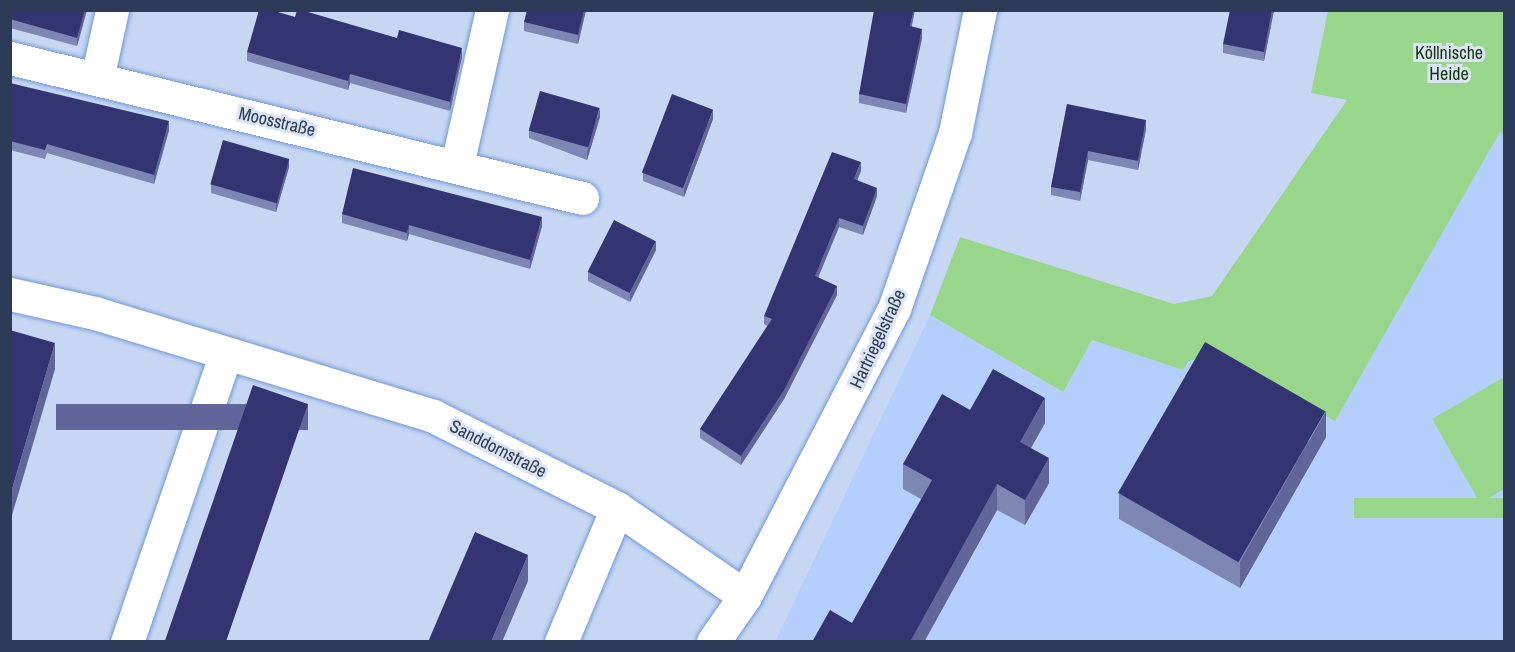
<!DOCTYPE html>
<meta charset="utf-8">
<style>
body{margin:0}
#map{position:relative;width:1515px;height:652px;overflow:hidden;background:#c7d7f3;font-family:"Archivo Narrow",sans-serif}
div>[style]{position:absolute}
.built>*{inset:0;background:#b4cffc}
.green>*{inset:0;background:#98d78b;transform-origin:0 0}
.roads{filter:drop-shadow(0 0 2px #7198d8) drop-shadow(0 0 2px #7198d8)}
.minor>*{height:33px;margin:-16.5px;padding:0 16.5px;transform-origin:16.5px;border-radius:16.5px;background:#fff}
.wall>*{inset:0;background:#7e86b3}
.shaded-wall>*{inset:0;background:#616599;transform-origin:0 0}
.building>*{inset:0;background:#353473;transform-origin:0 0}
span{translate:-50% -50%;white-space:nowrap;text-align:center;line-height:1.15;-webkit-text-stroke:6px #dbe4f2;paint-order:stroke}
.park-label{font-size:18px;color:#13350c}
.street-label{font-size:18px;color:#2c3c58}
.frame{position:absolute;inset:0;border:12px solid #2c3c58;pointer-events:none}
</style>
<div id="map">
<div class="built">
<i style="clip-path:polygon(1500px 132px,1504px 135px,1504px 641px,775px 642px,930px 315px,1062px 392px,1092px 340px,1183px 370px,1189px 361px,1217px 354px)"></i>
</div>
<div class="green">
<i style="clip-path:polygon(1328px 11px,1504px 11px,1504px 135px,1500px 132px,1335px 421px,1217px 354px,1189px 361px,1183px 370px,1092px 340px,1063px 392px,930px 315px,960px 237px,1174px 304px,1212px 296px,1347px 100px,1311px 93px)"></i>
<i style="clip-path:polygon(1504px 377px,1504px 489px,1480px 503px,1432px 419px)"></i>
<i style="left:1504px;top:498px;width:20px;height:150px;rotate:90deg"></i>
</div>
<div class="roads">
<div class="minor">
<i style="left:10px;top:58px;width:589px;rotate:13.75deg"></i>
<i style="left:97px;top:79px;width:71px;rotate:-77.7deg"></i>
<i style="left:457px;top:165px;width:159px;rotate:-77.3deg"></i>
<i style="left:10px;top:294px;width:87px;rotate:12.6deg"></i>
<i style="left:95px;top:313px;width:353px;rotate:16.9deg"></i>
<i style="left:433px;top:416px;width:206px;rotate:26.6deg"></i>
<i style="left:617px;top:508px;width:155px;rotate:34.5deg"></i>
<i style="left:127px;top:642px;width:305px;rotate:-71.1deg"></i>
<i style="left:561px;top:642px;width:145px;rotate:-67.3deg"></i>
<i style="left:713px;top:642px;width:56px;rotate:-55.2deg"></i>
<i style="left:745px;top:596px;width:323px;rotate:-62.6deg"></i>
<i style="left:894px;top:309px;width:186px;rotate:-70.9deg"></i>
<i style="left:955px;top:133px;width:126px;rotate:-78.5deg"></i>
</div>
</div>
<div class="wall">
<i style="clip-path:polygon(10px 10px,87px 10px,77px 46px,10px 28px)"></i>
<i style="clip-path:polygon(586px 10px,578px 44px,524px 31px,524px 22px)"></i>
<i style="clip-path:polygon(1274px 10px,1264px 61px,1223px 53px,1223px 44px)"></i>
<i style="clip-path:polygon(295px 17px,462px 57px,450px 111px,350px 83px,348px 90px,247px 61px,247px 52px)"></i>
<i style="clip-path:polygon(912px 27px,922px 38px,906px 113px,859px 103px,859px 94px)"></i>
<i style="clip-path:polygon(10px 83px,169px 130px,154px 184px,47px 153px,45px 159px,10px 150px)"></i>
<i style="clip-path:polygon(1067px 104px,1146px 129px,1138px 170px,1088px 160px,1080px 201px,1051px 195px,1051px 187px)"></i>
<i style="clip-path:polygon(600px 117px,587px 160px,529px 138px,529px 130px)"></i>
<i style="clip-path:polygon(713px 119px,684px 197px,643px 181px,643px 173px)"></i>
<i style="clip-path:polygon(289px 167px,276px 212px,211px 193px,211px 184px)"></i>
<i style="clip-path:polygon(861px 171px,857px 180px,877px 196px,863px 235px,839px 227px,818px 277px,837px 295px,784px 399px,741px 465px,700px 438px,700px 429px,767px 326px,764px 324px,764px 316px)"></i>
<i style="clip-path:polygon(342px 214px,542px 226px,530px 269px,409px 234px,407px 241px,342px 223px)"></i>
<i style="clip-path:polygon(656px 250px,630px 302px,588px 281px,588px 272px)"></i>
<i style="clip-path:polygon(970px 410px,1045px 423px,1031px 448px,1049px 483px,1025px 525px,997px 510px,924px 642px,812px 642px,852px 623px,921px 499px,903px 489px,903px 464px)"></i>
<i style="clip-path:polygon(1326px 437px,1240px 588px,1119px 519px,1119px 493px)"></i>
</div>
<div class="shaded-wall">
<i style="clip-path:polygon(85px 10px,87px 10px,77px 46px,77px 38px)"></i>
<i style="clip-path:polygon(584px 10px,586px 10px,578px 44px,578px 35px)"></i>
<i style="clip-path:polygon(914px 10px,915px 10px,910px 35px,910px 26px)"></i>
<i style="clip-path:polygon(1272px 10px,1274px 10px,1264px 61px,1264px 52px)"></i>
<i style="clip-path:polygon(922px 29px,922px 38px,906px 113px,906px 104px)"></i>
<i style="clip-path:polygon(462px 48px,462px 57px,450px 111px,450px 102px)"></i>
<i style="clip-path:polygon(350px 74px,350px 83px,348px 90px,348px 81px)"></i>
<i style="clip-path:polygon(600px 108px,600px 117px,587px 160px,587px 152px)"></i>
<i style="clip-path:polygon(713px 110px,713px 119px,684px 197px,684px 188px)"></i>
<i style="clip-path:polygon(1146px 120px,1146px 129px,1138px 170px,1138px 161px)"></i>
<i style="clip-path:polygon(169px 121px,169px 130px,154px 184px,154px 175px)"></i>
<i style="clip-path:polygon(1088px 151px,1088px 160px,1080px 201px,1080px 192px)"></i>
<i style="clip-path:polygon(289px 159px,289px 167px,276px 212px,276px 203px)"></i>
<i style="clip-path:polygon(861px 162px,861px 171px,854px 188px,854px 179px)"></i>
<i style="clip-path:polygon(877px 188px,877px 196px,863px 235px,863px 226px)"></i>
<i style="clip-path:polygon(542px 217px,542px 226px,530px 269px,530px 260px)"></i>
<i style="clip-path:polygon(839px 218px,839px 227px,815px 285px,815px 276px)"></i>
<i style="clip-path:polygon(409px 225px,409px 234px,407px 241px,407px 233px)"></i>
<i style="clip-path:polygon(656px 241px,656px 250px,630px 302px,630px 293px)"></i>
<i style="clip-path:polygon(837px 286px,837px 295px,784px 399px,741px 465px,741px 456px)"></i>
<i style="clip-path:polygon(55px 343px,55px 369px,10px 522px,10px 496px)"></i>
<i style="clip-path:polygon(1045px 398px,1045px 423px,1020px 467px,1020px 442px)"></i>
<i style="left:308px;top:404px;width:26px;height:252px;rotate:90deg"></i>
<i style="clip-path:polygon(1326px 411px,1326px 437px,1240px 588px,1240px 562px)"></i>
<i style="clip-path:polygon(1049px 458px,1049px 483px,1025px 525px,1025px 500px)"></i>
<i style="clip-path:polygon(997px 484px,997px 510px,924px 642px,910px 642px)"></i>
<i style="clip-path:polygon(528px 555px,528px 581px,502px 642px,491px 642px)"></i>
</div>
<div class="building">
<i style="clip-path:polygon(10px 10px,85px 10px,77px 38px,10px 19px)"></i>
<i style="clip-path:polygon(259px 10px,271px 10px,295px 17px,297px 10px,301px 10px,397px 38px,399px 30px,462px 48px,450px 102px,350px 74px,348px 81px,247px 52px)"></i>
<i style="clip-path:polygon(527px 10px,584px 10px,578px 35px,524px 22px)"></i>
<i style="clip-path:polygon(874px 10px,914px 10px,910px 26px,922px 29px,906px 104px,859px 94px)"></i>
<i style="clip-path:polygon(1230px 10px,1272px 10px,1264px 52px,1223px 44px)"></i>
<i style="clip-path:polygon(10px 83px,169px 121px,154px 175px,47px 144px,45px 150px,10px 141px)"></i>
<i style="left:540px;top:91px;width:62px;height:41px;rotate:16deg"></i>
<i style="left:672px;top:94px;width:44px;height:84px;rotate:21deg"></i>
<i style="clip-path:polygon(1067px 104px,1146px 120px,1138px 161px,1088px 151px,1080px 192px,1051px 187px)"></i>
<i style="left:223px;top:140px;width:69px;height:46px;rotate:16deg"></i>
<i style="clip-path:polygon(832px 152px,861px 162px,854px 179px,877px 188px,863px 226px,839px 218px,815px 276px,837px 286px,784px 390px,741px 456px,700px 429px,772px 319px,764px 316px)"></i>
<i style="clip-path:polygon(353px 168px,542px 217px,530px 260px,409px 225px,407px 233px,342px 214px)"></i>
<i style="left:614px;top:220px;width:47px;height:58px;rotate:27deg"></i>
<i style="clip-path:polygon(10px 330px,55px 343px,10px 496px)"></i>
<i style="left:1205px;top:342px;width:139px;height:174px;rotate:30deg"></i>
<i style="clip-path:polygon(993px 369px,1045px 398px,1020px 442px,1049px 458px,1025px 500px,997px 484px,910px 642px,812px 642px,830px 610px,852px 623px,932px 480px,903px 464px,942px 394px,970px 410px)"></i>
<i style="left:253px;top:385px;width:58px;height:273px;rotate:19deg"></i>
<i style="clip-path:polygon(475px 532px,528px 555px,491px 642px,428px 642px)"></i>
</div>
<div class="park-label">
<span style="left:1449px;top:64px">Köllnische<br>Heide</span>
</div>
<div class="street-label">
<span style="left:277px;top:122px;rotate:13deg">Moosstraße</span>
<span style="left:878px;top:339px;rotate:-65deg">Hartriegelstraße</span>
<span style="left:498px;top:449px;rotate:27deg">Sanddornstraße</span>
</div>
<div class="frame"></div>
</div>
